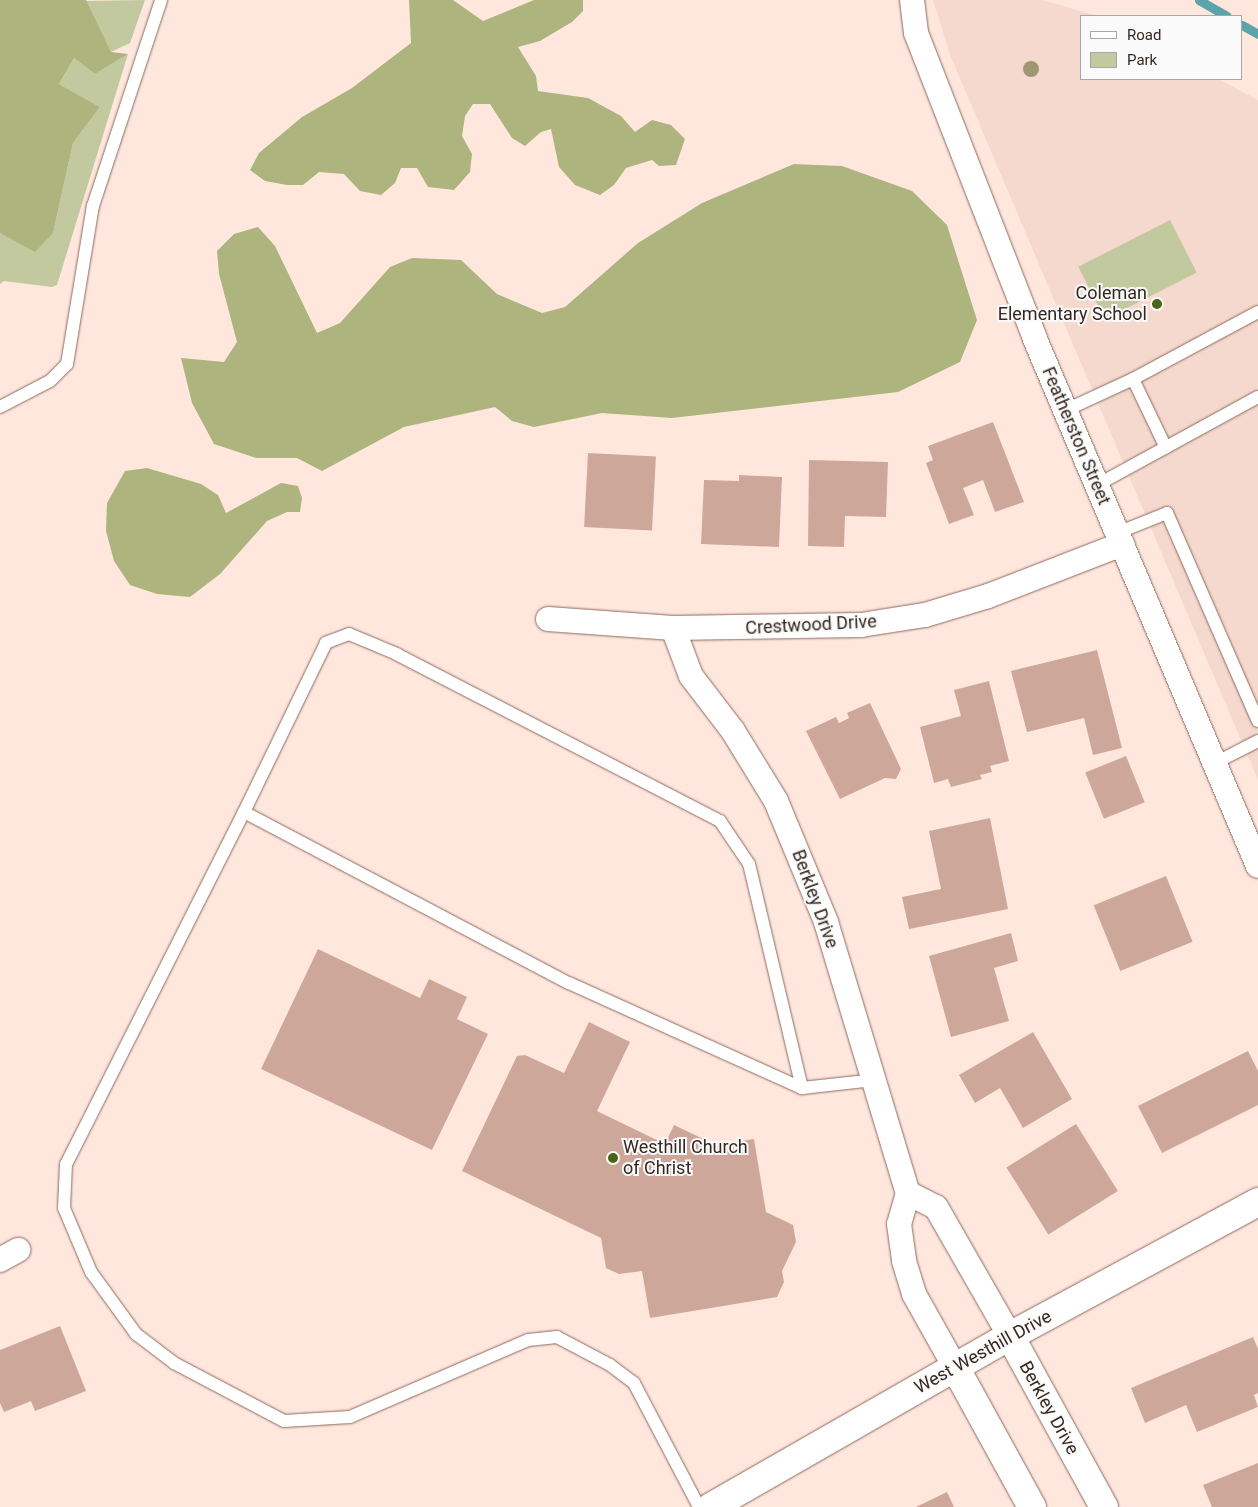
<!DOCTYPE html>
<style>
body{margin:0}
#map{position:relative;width:1258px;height:1507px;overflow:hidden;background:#ffe7de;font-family:Roboto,sans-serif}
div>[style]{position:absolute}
.built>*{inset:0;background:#f5d9ce}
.green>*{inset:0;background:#c3c99e;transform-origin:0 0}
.forest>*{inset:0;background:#adb47e}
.stream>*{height:9px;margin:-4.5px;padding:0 4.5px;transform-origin:4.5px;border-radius:4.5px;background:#5ba4ab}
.building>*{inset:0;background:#cda89a;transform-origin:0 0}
.roads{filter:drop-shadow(0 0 1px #8c6a5d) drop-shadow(0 0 1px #8c6a5d)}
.service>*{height:12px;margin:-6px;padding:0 6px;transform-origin:6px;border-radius:6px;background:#fff}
.minor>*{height:24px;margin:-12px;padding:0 12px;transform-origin:12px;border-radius:12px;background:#fff}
.tertiary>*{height:28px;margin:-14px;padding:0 14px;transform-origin:14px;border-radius:14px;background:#fff}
.trees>*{width:16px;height:16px;margin:-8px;border-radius:50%;background:#9f9771}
.dots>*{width:14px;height:14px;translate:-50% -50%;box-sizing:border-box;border:2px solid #fafafa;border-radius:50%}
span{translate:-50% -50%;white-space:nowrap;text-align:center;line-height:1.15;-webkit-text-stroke:4px #fafafa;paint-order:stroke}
.poi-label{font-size:18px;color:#352721}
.right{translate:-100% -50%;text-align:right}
.left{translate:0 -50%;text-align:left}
.street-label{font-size:18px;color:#352721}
.legend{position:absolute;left:1080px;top:15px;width:162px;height:65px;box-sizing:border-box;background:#fafafa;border:1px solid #aba6a3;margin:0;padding:6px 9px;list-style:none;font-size:15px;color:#352721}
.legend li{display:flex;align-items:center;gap:10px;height:25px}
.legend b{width:25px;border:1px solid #aba6a3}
</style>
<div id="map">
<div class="built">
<i style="clip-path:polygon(933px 0,1043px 0,1097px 16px,1082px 16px,1082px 79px,1218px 79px,1258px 100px,1258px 780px,950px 55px)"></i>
</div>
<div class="green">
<i style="clip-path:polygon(145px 0,130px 43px,111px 52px,85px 1px)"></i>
<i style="clip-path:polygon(128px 54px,57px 285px,52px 287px,4px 281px,0 284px,0 233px,9px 236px,53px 233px,73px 143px,100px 107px,59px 84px,74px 58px,95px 74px)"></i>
<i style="left:1170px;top:220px;width:59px;height:103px;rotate:63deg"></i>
</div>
<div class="forest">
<i style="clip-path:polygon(0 0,86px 0,111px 52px,128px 54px,95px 74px,74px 58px,59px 84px,100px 107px,73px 143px,53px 233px,35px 252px,0 233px)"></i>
<i style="clip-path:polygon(409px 0,453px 0,483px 21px,534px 0,583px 0,583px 11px,572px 22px,540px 41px,518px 47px,536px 76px,538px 91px,588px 98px,621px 116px,635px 132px,652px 120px,671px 125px,685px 139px,676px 165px,659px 166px,652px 160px,626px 168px,614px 185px,600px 195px,575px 185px,559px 167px,551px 129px,541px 132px,525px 146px,512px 138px,490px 104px,473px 104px,465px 116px,462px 136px,472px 154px,470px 172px,454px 190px,428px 187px,417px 168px,401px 168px,395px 183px,381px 195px,360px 191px,344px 174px,319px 172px,303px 185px,287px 185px,265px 181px,250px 170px,259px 153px,302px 117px,352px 88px,411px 43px)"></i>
<i style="clip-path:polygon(794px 164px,842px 166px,912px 191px,947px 225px,977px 320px,960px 362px,898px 392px,672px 418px,602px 413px,534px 427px,512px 421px,495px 407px,404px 427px,322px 471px,297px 458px,256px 458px,214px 444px,192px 403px,181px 358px,224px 362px,237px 342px,219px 274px,217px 251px,234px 234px,258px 227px,275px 246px,317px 333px,340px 323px,390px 267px,412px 258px,461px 260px,497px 294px,542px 313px,565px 307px,638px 243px,702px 203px)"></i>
<i style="clip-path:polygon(147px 468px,201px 484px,218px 495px,226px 513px,281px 483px,298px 486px,302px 498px,300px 512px,287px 512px,267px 521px,220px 574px,190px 597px,157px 594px,130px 585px,114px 561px,106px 531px,107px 503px,125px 471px)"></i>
</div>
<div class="stream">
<i style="left:1199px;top:0;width:32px;rotate:30deg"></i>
<i style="left:1242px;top:25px;width:18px;rotate:29deg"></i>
</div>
<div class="building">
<i style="clip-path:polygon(993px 422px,1024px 502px,995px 512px,983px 480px,963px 488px,974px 515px,949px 524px,926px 463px,933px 460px,928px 446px)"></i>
<i style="left:588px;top:453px;width:68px;height:74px;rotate:3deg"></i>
<i style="clip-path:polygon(809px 460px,888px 462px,886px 517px,845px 516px,844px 547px,808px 546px)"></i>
<i style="clip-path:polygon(739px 475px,782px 477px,779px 547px,701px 544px,704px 480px,739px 481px)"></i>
<i style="clip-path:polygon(1097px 650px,1122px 748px,1093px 755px,1084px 718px,1027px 732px,1011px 671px)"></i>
<i style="clip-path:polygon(989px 681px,1009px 761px,990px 766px,992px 772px,980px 775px,982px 779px,951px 787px,948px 779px,934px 783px,920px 727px,961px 716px,954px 690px)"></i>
<i style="clip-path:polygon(870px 703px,901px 769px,896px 779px,885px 778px,840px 799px,806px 731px,836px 717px,839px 723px,849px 718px,847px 713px)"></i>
<i style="left:1126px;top:756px;width:50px;height:44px;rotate:68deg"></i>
<i style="clip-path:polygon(990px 818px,1008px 909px,909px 929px,902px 897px,941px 889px,929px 831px)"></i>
<i style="left:1166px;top:876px;width:71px;height:78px;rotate:68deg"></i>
<i style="clip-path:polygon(1011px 933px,1018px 961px,994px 968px,1009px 1021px,951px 1037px,929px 956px)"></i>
<i style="clip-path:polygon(318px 949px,420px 998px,429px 979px,467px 997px,457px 1019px,488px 1034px,432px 1150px,261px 1069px)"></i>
<i style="clip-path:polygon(589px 1022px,630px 1042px,597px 1111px,665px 1144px,674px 1125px,716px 1145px,754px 1139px,766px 1212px,793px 1225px,796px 1242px,782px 1271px,784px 1282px,777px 1297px,650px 1318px,642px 1271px,619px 1274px,606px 1268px,601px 1238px,462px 1171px,517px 1056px,525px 1055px,564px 1073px)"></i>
<i style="clip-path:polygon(1033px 1032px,1072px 1099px,1023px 1128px,1000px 1088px,975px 1103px,959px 1075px)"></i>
<i style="clip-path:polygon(1248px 1051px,1258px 1071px,1258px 1105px,1162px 1153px,1138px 1106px)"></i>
<i style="left:1076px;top:1124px;width:79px;height:82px;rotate:58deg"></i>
<i style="clip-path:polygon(60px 1326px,86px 1391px,35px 1411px,31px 1401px,4px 1412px,0 1403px,0 1350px)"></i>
<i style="clip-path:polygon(1253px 1337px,1258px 1349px,1258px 1393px,1254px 1395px,1258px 1407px,1197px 1432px,1186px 1405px,1145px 1423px,1131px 1388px)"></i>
<i style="clip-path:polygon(1258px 1463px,1258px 1507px,1212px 1507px,1203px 1485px)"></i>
<i style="clip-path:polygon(947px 1492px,954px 1507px,916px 1507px)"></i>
</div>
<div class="roads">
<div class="service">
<i style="left:1133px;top:379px;width:76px;rotate:64.4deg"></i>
<i style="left:0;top:407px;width:56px;rotate:-27.5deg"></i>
<i style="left:50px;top:381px;width:24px;rotate:-45deg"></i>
<i style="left:67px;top:364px;width:160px;rotate:-80.7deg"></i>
<i style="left:93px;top:206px;width:217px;rotate:-71.7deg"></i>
<i style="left:1066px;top:410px;width:74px;rotate:-24.8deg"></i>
<i style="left:1133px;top:379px;width:142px;rotate:-28.2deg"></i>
<i style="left:1097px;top:485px;width:183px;rotate:-28.7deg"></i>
<i style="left:1117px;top:533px;width:54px;rotate:-21.8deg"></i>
<i style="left:1167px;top:513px;width:227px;rotate:66.4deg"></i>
<i style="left:1215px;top:763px;width:48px;rotate:-27.1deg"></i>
<i style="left:244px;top:812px;width:394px;rotate:116.8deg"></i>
<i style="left:66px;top:1164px;width:44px;rotate:92.6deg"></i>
<i style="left:64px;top:1208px;width:69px;rotate:67.1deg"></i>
<i style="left:91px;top:1272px;width:77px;rotate:54deg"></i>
<i style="left:136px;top:1334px;width:48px;rotate:37.3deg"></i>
<i style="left:174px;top:1363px;width:124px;rotate:27.8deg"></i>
<i style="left:284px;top:1421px;width:66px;rotate:-3.5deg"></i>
<i style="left:350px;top:1417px;width:194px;rotate:-23.4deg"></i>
<i style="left:528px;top:1340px;width:29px;rotate:-6deg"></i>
<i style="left:557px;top:1337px;width:60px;rotate:27.8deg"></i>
<i style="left:610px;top:1365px;width:30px;rotate:37deg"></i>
<i style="left:634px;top:1383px;width:140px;rotate:62.3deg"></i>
<i style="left:802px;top:1088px;width:230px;rotate:-103.3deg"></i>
<i style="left:749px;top:864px;width:52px;rotate:-124deg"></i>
<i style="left:720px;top:821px;width:364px;rotate:-152.7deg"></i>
<i style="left:397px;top:654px;width:52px;rotate:-157.4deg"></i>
<i style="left:349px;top:634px;width:25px;rotate:159deg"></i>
<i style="left:326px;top:643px;width:188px;rotate:115.9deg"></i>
<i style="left:244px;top:812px;width:367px;rotate:27.8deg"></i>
<i style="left:569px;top:983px;width:256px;rotate:24.3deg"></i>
<i style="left:802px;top:1088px;width:72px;rotate:-6.3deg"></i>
</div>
<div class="minor">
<i style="left:912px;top:0;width:33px;rotate:83deg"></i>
<i style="left:916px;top:33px;width:328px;rotate:68.7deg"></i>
<i style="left:1035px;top:339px;width:572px;rotate:67.06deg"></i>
<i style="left:548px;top:619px;width:125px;rotate:4.1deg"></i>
<i style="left:673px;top:628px;width:188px;rotate:-0.9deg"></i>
<i style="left:861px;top:625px;width:65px;rotate:-8.9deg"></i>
<i style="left:925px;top:615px;width:66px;rotate:-16.8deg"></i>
<i style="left:988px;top:596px;width:144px;rotate:-21.2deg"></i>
<i style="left:673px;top:628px;width:51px;rotate:69.4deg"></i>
<i style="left:691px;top:676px;width:69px;rotate:52.6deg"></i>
<i style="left:733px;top:731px;width:82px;rotate:58.4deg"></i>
<i style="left:776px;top:801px;width:131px;rotate:67.5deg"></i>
<i style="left:826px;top:922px;width:283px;rotate:73.2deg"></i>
<i style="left:908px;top:1193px;width:32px;rotate:106deg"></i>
<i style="left:899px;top:1224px;width:37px;rotate:82deg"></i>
<i style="left:904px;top:1261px;width:34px;rotate:73deg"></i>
<i style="left:914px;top:1294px;width:84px;rotate:60.7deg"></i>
<i style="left:908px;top:1193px;width:31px;rotate:27deg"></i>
<i style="left:936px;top:1207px;width:149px;rotate:60.2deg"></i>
<i style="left:0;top:1260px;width:21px;rotate:-29deg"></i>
</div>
<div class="tertiary">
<i style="left:1010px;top:1336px;width:195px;rotate:61.2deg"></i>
<i style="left:955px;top:1367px;width:160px;rotate:61.2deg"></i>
<i style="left:711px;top:1507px;width:344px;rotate:-29.8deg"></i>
<i style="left:1010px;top:1336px;width:282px;rotate:-28.4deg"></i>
</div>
</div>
<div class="trees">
<i style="left:1031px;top:69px"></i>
</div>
<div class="dots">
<i style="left:1157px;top:304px;background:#496415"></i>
<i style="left:613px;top:1158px;background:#496415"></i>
</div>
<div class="poi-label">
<span class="right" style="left:1147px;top:304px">Coleman<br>Elementary School</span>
<span class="left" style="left:623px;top:1158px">Westhill Church<br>of Christ</span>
</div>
<div class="street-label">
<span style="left:1076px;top:436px;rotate:67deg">Featherston Street</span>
<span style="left:811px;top:625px;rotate:-3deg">Crestwood Drive</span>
<span style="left:815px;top:899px;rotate:70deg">Berkley Drive</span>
<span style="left:983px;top:1352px;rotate:-29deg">West Westhill Drive</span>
<span style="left:1049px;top:1408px;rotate:61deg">Berkley Drive</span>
</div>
<ul class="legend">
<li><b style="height:6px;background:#fff"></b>Road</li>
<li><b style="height:14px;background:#c3c99e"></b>Park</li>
</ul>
</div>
